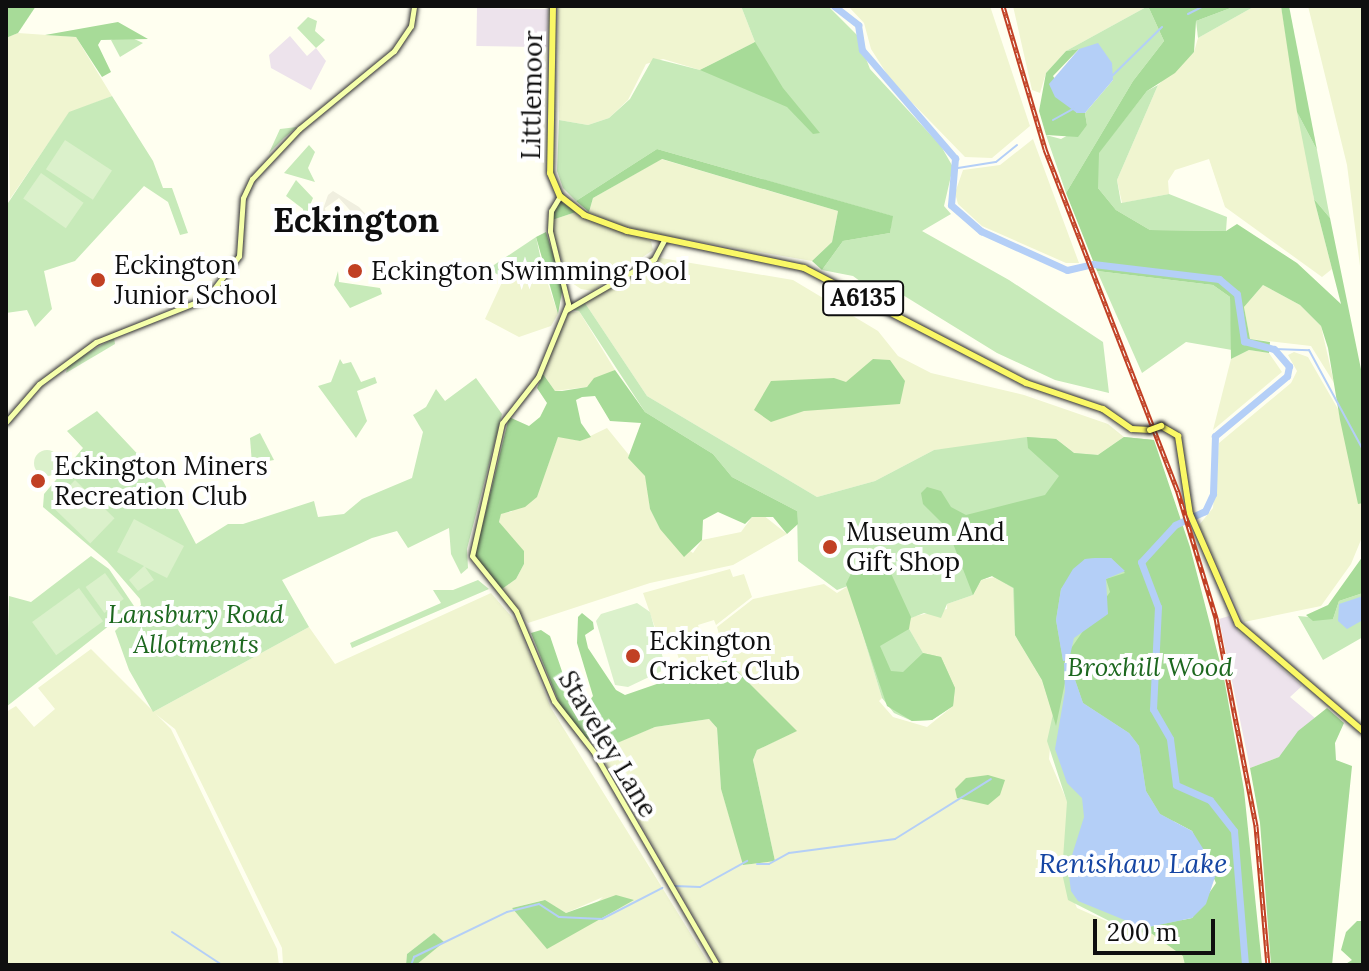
<!DOCTYPE html>
<style>
body{margin:0}
#map{position:relative;width:1369px;height:971px;overflow:hidden;background:#fffff0;font-family:Lora,serif}
div>[style]{position:absolute}
.industrial>*{inset:0;background:#ede3ec;transform-origin:0 0}
.farmland>*{inset:0;background:#f0f5d0}
.green>*{inset:0;background:#c7eab9}
.forest>*{inset:0;background:#a7db98}
.pitch>*{inset:0;background:#dbf1cb;transform-origin:0 0}
.round{border-radius:50%}
.plaza>*{inset:0;background:#f0efdf}
.water>*{inset:0;background:#b4cff7}
.stream>*{height:2px;margin:-1px;padding:0 1px;transform-origin:1px;border-radius:1px;background:#b4cff7}
.river>*{height:7px;margin:-3.5px;padding:0 3.5px;transform-origin:3.5px;border-radius:3.5px;background:#b4cff7}
.roads{filter:drop-shadow(0 0 2px #313131) drop-shadow(0 0 2px #313131)}
.secondary>*{height:5px;margin:-2.5px;padding:0 2.5px;transform-origin:2.5px;border-radius:2.5px;background:#f5ffab}
.primary>*{height:6px;margin:-3px;padding:0 3px;transform-origin:3px;border-radius:3px;background:#faf866}
.rail>*{height:5px;margin-top:-2.5px;transform-origin:0;background:repeating-linear-gradient(90deg,#fff 0 6px,#c14024 0 12px);box-sizing:border-box;border-block:2px solid #c14024}
.bridges{filter:drop-shadow(0 0 2px #202020) drop-shadow(0 0 2px #202020)}
.primary-bridge>*{height:6px;margin:-3px;padding:0 3px;transform-origin:3px;border-radius:3px;background:#faf866}
.dots>*{width:22px;height:22px;translate:-50% -50%;box-sizing:border-box;border:4px solid #fff;border-radius:50%}
span{translate:-50% -50%;white-space:nowrap;text-align:center;line-height:1.15;-webkit-text-stroke:8px #fff;paint-order:stroke}
.shield-label span{padding:2px 6px;background:#fff;border:2px solid;border-radius:6px;-webkit-text-stroke-width:0}
.shield-label{font-size:24px;color:#0f0f0f;font-weight:700}
.street-label{font-size:26px;color:#0f0f0f}
.poi-label{font-size:26px;color:#0f0f0f}
.left{translate:0 -50%;text-align:left}
.park-label{font-size:26px;color:#1d681f;font-style:italic}
.water-label{font-size:28px;color:#1545a3;font-style:italic}
.district-label{font-size:34px;color:#0f0f0f;font-weight:700}
.frame{position:absolute;inset:0;border:8px solid #0f0f0f;pointer-events:none}
.scale{position:absolute;left:1093px;top:919px;width:122px;height:36px;box-sizing:border-box;border:4px solid #0f0f0f;border-top:0;padding-left:10px;font-size:24px;line-height:28px;white-space:nowrap;color:#0f0f0f;-webkit-text-stroke:6px #fff;paint-order:stroke}
</style>
<div id="map">
<div class="industrial">
<i style="left:477px;top:8px;width:71px;height:38px;rotate:1deg"></i>
<i style="clip-path:polygon(290px 36px,307px 56px,316px 48px,326px 61px,311px 90px,271px 68px,269px 55px)"></i>
<i style="clip-path:polygon(1229px 616px,1238px 631px,1302px 686px,1290px 697px,1315px 718px,1279px 757px,1250px 768px,1219px 619px)"></i>
</div>
<div class="farmland">
<i style="clip-path:polygon(558px 6px,741px 6px,755px 42px,700px 70px,663px 59px,646px 64px,628px 100px,609px 118px,588px 125px,559px 120px)"></i>
<i style="clip-path:polygon(848px 6px,990px 6px,1030px 126px,992px 158px,965px 157px,892px 82px,871px 49px,864px 23px)"></i>
<i style="clip-path:polygon(1013px 6px,1148px 6px,1066px 51px,1046px 73px,1040px 93px,1032px 90px)"></i>
<i style="clip-path:polygon(1255px 6px,1281px 6px,1314px 199px,1332px 269px,1322px 277px,1225px 207px,1209px 159px,1175px 170px,1168px 181px,1169px 194px,1122px 203px,1117px 180px,1158px 85px,1194px 52px,1198px 38px)"></i>
<i style="clip-path:polygon(1308px 6px,1363px 6px,1360px 266px,1347px 165px)"></i>
<i style="clip-path:polygon(18px 33px,76px 37px,112px 96px,69px 113px,10px 199px,6px 38px)"></i>
<i style="clip-path:polygon(1033px 139px,1079px 263px,1066px 263px,982px 226px,958px 204px,955px 193px,963px 170px,1000px 165px)"></i>
<i style="clip-path:polygon(661px 159px,838px 211px,832px 242px,812px 261px,666px 236px,614px 224px,589px 212px,593px 198px)"></i>
<i style="clip-path:polygon(576px 212px,651px 241px,653px 250px,593px 291px,581px 289px,569px 281px,553px 234px,552px 220px)"></i>
<i style="clip-path:polygon(661px 258px,793px 280px,878px 331px,898px 356px,931px 373px,1024px 395px,1108px 424px,1124px 437px,1098px 455px,1074px 453px,1056px 439px,934px 450px,875px 481px,817px 497px,647px 396px,585px 303px)"></i>
<i style="clip-path:polygon(543px 269px,558px 314px,551px 326px,519px 337px,485px 319px,504px 278px)"></i>
<i style="clip-path:polygon(1263px 285px,1300px 305px,1321px 326px,1334px 383px,1311px 346px,1250px 339px,1244px 307px)"></i>
<i style="clip-path:polygon(579px 311px,615px 370px,587px 387px,555px 391px,543px 374px,568px 313px)"></i>
<i style="clip-path:polygon(1249px 350px,1269px 353px,1282px 372px,1213px 430px,1231px 359px)"></i>
<i style="clip-path:polygon(1294px 352px,1308px 357px,1338px 409px,1363px 510px,1363px 535px,1351px 564px,1321px 606px,1244px 622px,1199px 525px,1213px 508px,1219px 443px,1291px 383px,1297px 371px,1288px 355px)"></i>
<i style="clip-path:polygon(607px 428px,646px 476px,650px 509px,660px 529px,693px 553px,702px 540px,741px 532px,752px 517px,763px 515px,787px 534px,733px 565px,650px 583px,528px 623px,502px 589px,516px 579px,524px 564px,499px 522px,501px 513px,511px 512px,544px 476px,558px 436px,580px 441px)"></i>
<i style="clip-path:polygon(730px 569px,733px 577px,744px 574px,752px 597px,716px 625px,714px 620px,698px 625px,710px 661px,682px 668px,671px 635px,659px 639px,643px 593px)"></i>
<i style="clip-path:polygon(999px 576px,1014px 588px,1015px 635px,1042px 680px,1053px 714px,1049px 759px,1067px 801px,1069px 828px,1062px 873px,1077px 908px,1129px 931px,1154px 934px,1183px 956px,1185px 965px,722px 965px,598px 750px,655px 727px,709px 719px,717px 728px,721px 789px,744px 865px,775px 861px,753px 760px,757px 750px,796px 731px,726px 660px,717px 627px,753px 599px,824px 584px,837px 593px,848px 586px,882px 698px,879px 701px,893px 717px,927px 727px,953px 706px,908px 627px,911px 617px,947px 609px,947px 604px,973px 595px,981px 580px)"></i>
<i style="clip-path:polygon(evenodd,491px 593px,517px 623px,551px 708px,710px 965px,416px 965px,443px 942px,434px 933px,407px 954px,406px 965px,283px 965px,282px 948px,175px 729px,153px 712px,309px 627px,335px 664px,491px 593px,603px 897px,547px 948px,512px 908px,544px 900px,566px 913px,603px 897px)"></i>
<i style="clip-path:polygon(91px 649px,171px 729px,277px 949px,279px 965px,6px 965px,6px 712px,16px 706px,34px 727px,55px 709px,38px 688px)"></i>
</div>
<div class="green">
<i style="clip-path:polygon(741px 6px,828px 6px,857px 35px,870px 69px,941px 146px,953px 167px,944px 206px,951px 214px,922px 231px,1009px 280px,1103px 342px,1109px 393px,1055px 380px,997px 353px,885px 284px,872px 290px,853px 276px,822px 270px,843px 241px,890px 233px,892px 216px,657px 149px,576px 201px,563px 188px,557px 171px,559px 120px,588px 125px,609px 118px,630px 99px,653px 58px,700px 70px,746px 49px,755px 42px)"></i>
<i style="clip-path:polygon(1148px 6px,1164px 41px,1133px 81px,1066px 193px,1046px 135px,1061px 139px,1087px 125px,1085px 113px,1113px 80px,1079px 49px,1066px 51px)"></i>
<i style="clip-path:polygon(1236px 6px,1255px 6px,1198px 38px,1196px 21px)"></i>
<i style="clip-path:polygon(308px 17px,317px 21px,315px 31px,325px 40px,316px 48px,297px 28px)"></i>
<i style="clip-path:polygon(116px 37px,130px 37px,143px 43px,120px 57px,111px 40px)"></i>
<i style="clip-path:polygon(1158px 85px,1117px 180px,1121px 203px,1169px 194px,1227px 217px,1226px 231px,1150px 230px,1116px 210px,1098px 188px,1098px 153px,1147px 91px)"></i>
<i style="clip-path:polygon(112px 96px,153px 161px,163px 188px,172px 188px,188px 233px,180px 235px,168px 202px,144px 186px,75px 261px,44px 271px,52px 309px,35px 327px,27px 310px,6px 313px,6px 206px,69px 112px)"></i>
<i style="clip-path:polygon(1297px 112px,1317px 150px,1330px 218px,1314px 199px)"></i>
<i style="clip-path:polygon(297px 127px,284px 138px,269px 153px,280px 129px)"></i>
<i style="clip-path:polygon(309px 145px,315px 152px,308px 168px,315px 182px,284px 173px)"></i>
<i style="clip-path:polygon(296px 180px,313px 198px,304px 220px,303px 209px,286px 196px)"></i>
<i style="clip-path:polygon(536px 237px,543px 269px,504px 278px,488px 269px)"></i>
<i style="clip-path:polygon(338px 271px,339px 282px,380px 288px,382px 294px,350px 308px,334px 285px)"></i>
<i style="clip-path:polygon(1097px 271px,1213px 285px,1230px 297px,1232px 350px,1186px 342px,1142px 373px)"></i>
<i style="clip-path:polygon(585px 303px,647px 396px,817px 497px,875px 481px,934px 450px,1027px 437px,1056px 439px,1074px 453px,1098px 455px,1124px 437px,1154px 440px,1168px 741px,1185px 965px,1183px 956px,1154px 934px,1129px 931px,1068px 900px,1062px 873px,1067px 802px,1047px 741px,1053px 714px,1042px 680px,1015px 635px,1013px 588px,992px 576px,981px 580px,973px 595px,947px 604px,941px 618px,924px 613px,911px 618px,908px 627px,923px 653px,941px 657px,955px 688px,953px 706px,932px 720px,912px 721px,894px 713px,882px 698px,848px 586px,837px 590px,798px 561px,797px 511px,732px 477px,713px 454px,645px 412px,579px 311px,573px 310px)"></i>
<i style="clip-path:polygon(114px 338px,115px 344px,66px 373px,68px 364px)"></i>
<i style="clip-path:polygon(340px 359px,343px 364px,351px 362px,361px 382px,375px 377px,377px 383px,357px 391px,367px 421px,356px 438px,318px 386px,331px 382px)"></i>
<i style="clip-path:polygon(476px 378px,502px 414px,467px 549px,468px 568px,461px 574px,451px 554px,449px 528px,408px 548px,397px 531px,372px 538px,282px 580px,309px 627px,153px 712px,129px 670px,115px 631px,141px 605px,140px 599px,107px 561px,43px 507px,44px 494px,83px 448px,67px 431px,97px 411px,163px 481px,196px 544px,228px 524px,243px 524px,314px 501px,318px 517px,344px 514px,362px 499px,412px 478px,423px 432px,413px 415px,426px 407px,436px 389px,445px 401px)"></i>
<i style="clip-path:polygon(260px 433px,274px 460px,252px 464px,250px 438px)"></i>
<i style="clip-path:polygon(91px 556px,109px 569px,134px 606px,6px 707px,9px 596px,31px 602px)"></i>
<i style="clip-path:polygon(478px 580px,489px 589px,352px 648px,350px 643px,441px 603px,433px 590px,453px 590px)"></i>
<i style="clip-path:polygon(1363px 593px,1363px 637px,1323px 660px,1298px 616px,1333px 619px,1339px 601px)"></i>
</div>
<div class="forest">
<i style="clip-path:polygon(6px 6px,36px 6px,18px 33px,6px 38px)"></i>
<i style="clip-path:polygon(1148px 6px,1236px 6px,1196px 21px,1194px 52px,1175px 73px,1147px 91px,1099px 153px,1098px 188px,1116px 210px,1150px 230px,1226px 231px,1237px 224px,1297px 263px,1341px 304px,1314px 199px,1330px 218px,1363px 379px,1363px 503px,1358px 504px,1340px 420px,1328px 348px,1321px 326px,1300px 305px,1263px 285px,1244px 307px,1250px 339px,1270px 342px,1269px 353px,1249px 350px,1231px 359px,1230px 297px,1213px 285px,1097px 271px,1066px 193px,1133px 81px,1164px 41px)"></i>
<i style="clip-path:polygon(1281px 6px,1289px 6px,1317px 150px,1297px 112px)"></i>
<i style="clip-path:polygon(118px 22px,148px 39px,101px 40px,98px 45px,111px 72px,102px 77px,76px 37px,45px 35px)"></i>
<i style="clip-path:polygon(755px 42px,783px 88px,820px 133px,813px 134px,787px 107px,700px 70px)"></i>
<i style="clip-path:polygon(1079px 49px,1053px 76px,1077px 113px,1085px 113px,1087px 125px,1078px 137px,1046px 135px,1039px 111px,1046px 73px,1066px 51px)"></i>
<i style="clip-path:polygon(657px 149px,893px 216px,890px 233px,843px 241px,822px 270px,812px 261px,832px 242px,838px 211px,662px 159px,593px 198px,589px 212px,576px 201px)"></i>
<i style="clip-path:polygon(560px 201px,576px 212px,552px 220px,554px 210px)"></i>
<i style="clip-path:polygon(546px 232px,563px 286px,558px 314px,536px 237px)"></i>
<i style="clip-path:polygon(873px 359px,890px 360px,905px 381px,900px 404px,804px 411px,771px 422px,754px 410px,771px 381px,834px 378px,846px 382px)"></i>
<i style="clip-path:polygon(615px 370px,645px 412px,713px 454px,732px 477px,797px 511px,798px 524px,787px 534px,773px 517px,752px 517px,745px 524px,718px 512px,703px 520px,702px 540px,684px 557px,660px 529px,650px 509px,645px 476px,628px 458px,641px 423px,610px 421px,595px 396px,582px 397px,576px 400px,581px 423px,591px 437px,580px 441px,558px 437px,537px 497px,525px 507px,501px 514px,499px 522px,524px 551px,524px 564px,516px 579px,502px 589px,475px 556px,509px 417px,529px 426px,540px 417px,547px 403px,537px 388px,543px 374px,555px 391px,562px 391px,587px 387px,594px 378px)"></i>
<i style="clip-path:polygon(evenodd,1027px 437px,1056px 439px,1074px 453px,1098px 455px,1124px 437px,1154px 440px,1190px 547px,1224px 678px,1244px 790px,1262px 965px,1185px 965px,1183px 956px,1144px 928px,1192px 918px,1216px 883px,1192px 831px,1160px 814px,1146px 791px,1139px 746px,1129px 733px,1083px 703px,1069px 663px,1056px 726px,1042px 680px,1015px 635px,1014px 588px,992px 576px,981px 580px,973px 595px,947px 528px,923px 504px,921px 493px,927px 487px,941px 491px,951px 507px,966px 515px,1045px 495px,1059px 476px,1028px 448px,1027px 437px,1111px 558px,1125px 573px,1106px 579px,1110px 592px,1063px 660px,1056px 620px,1061px 589px,1085px 559px,1111px 558px)"></i>
<i style="clip-path:polygon(883px 556px,911px 617px,909px 629px,880px 646px,891px 671px,903px 672px,923px 653px,941px 657px,955px 688px,953px 706px,932px 720px,912px 721px,887px 706px,846px 584px,859px 557px)"></i>
<i style="clip-path:polygon(1363px 556px,1363px 593px,1339px 601px,1333px 619px,1313px 621px,1306px 615px,1328px 605px)"></i>
<i style="clip-path:polygon(582px 613px,593px 622px,594px 629px,585px 635px,588px 648px,616px 690px,625px 695px,726px 660px,797px 731px,757px 750px,753px 760px,775px 861px,743px 865px,721px 789px,717px 728px,709px 719px,655px 727px,603px 749px,596px 738px,586px 739px,562px 710px,531px 633px,541px 630px,550px 636px,570px 695px,590px 700px,593px 696px,577px 643px,578px 617px)"></i>
<i style="clip-path:polygon(1327px 708px,1344px 723px,1335px 743px,1336px 760px,1352px 766px,1332px 965px,1271px 965px,1260px 823px,1250px 768px,1279px 757px,1298px 731px)"></i>
<i style="clip-path:polygon(988px 775px,1005px 780px,1000px 795px,988px 805px,957px 798px,955px 789px,966px 778px)"></i>
<i style="clip-path:polygon(616px 895px,634px 900px,547px 949px,512px 908px,545px 900px,566px 913px)"></i>
<i style="clip-path:polygon(1357px 921px,1363px 921px,1363px 965px,1344px 965px,1352px 960px,1341px 950px,1346px 932px)"></i>
<i style="clip-path:polygon(434px 933px,444px 942px,416px 965px,406px 965px,407px 954px)"></i>
</div>
<div class="pitch">
<i style="left:65px;top:140px;width:56px;height:35px;rotate:33deg"></i>
<i style="left:41px;top:173px;width:52px;height:31px;rotate:35deg"></i>
<i class="round" style="left:34px;top:450px;width:26px;height:26px"></i>
<i style="left:75px;top:480px;width:55px;height:35px;rotate:44deg"></i>
<i style="clip-path:polygon(134px 519px,184px 546px,167px 578px,145px 567px,154px 580px,138px 591px,129px 580px,144px 566px,117px 552px)"></i>
<i style="left:105px;top:573px;width:32px;height:24px;rotate:54deg"></i>
<i style="left:79px;top:588px;width:41px;height:58px;rotate:54deg"></i>
<i style="clip-path:polygon(637px 603px,650px 612px,666px 669px,628px 687px,615px 685px,596px 621px,601px 614px)"></i>
</div>
<div class="plaza">
<i style="clip-path:polygon(333px 191px,359px 207px,387px 237px,361px 214px,356px 217px,339px 198px,325px 208px,326px 216px,316px 229px,328px 195px)"></i>
</div>
<div class="water">
<i style="clip-path:polygon(1098px 43px,1112px 63px,1113px 80px,1085px 113px,1077px 113px,1055px 97px,1049px 84px,1079px 49px)"></i>
<i style="clip-path:polygon(1095px 558px,1111px 558px,1125px 571px,1106px 579px,1108px 614px,1074px 638px,1069px 660px,1063px 661px,1056px 620px,1061px 589px,1073px 569px,1085px 559px)"></i>
<i style="clip-path:polygon(1363px 596px,1363px 620px,1347px 629px,1338px 621px,1339px 604px)"></i>
<i style="clip-path:polygon(1069px 662px,1083px 703px,1129px 733px,1139px 746px,1146px 791px,1160px 814px,1192px 831px,1217px 871px,1206px 904px,1192px 918px,1144px 928px,1078px 901px,1071px 891px,1068px 868px,1084px 817px,1082px 798px,1067px 783px,1055px 749px,1065px 691px,1064px 663px)"></i>
</div>
<div class="stream">
<i style="left:1188px;top:14px;width:18px;rotate:-27deg"></i>
<i style="left:1112px;top:76px;width:70px;rotate:-44.4deg"></i>
<i style="left:1053px;top:120px;width:23px;rotate:-29deg"></i>
<i style="left:958px;top:168px;width:38px;rotate:-9deg"></i>
<i style="left:996px;top:162px;width:27px;rotate:-39deg"></i>
<i style="left:1274px;top:349px;width:35px;rotate:2deg"></i>
<i style="left:1309px;top:350px;width:114px;rotate:61.6deg"></i>
<i style="left:757px;top:864px;width:12px"></i>
<i style="left:769px;top:864px;width:23px;rotate:-29deg"></i>
<i style="left:789px;top:853px;width:107px;rotate:-7.5deg"></i>
<i style="left:895px;top:839px;width:113px;rotate:-32deg"></i>
<i style="left:674px;top:886px;width:26px;rotate:2deg"></i>
<i style="left:700px;top:887px;width:54px;rotate:-29deg"></i>
<i style="left:172px;top:932px;width:60px;rotate:33.4deg"></i>
<i style="left:411px;top:965px;width:9px;rotate:-69deg"></i>
<i style="left:414px;top:957px;width:103px;rotate:-25.8deg"></i>
<i style="left:507px;top:912px;width:33px;rotate:-14deg"></i>
<i style="left:539px;top:904px;width:24px;rotate:33deg"></i>
<i style="left:559px;top:917px;width:43px;rotate:2.7deg"></i>
<i style="left:602px;top:919px;width:68px;rotate:-27.3deg"></i>
</div>
<div class="river">
<i style="left:834px;top:6px;width:31px;rotate:38deg"></i>
<i style="left:858px;top:25px;width:25px;rotate:81deg"></i>
<i style="left:862px;top:50px;width:143px;rotate:49.3deg"></i>
<i style="left:955px;top:158px;width:47px;rotate:94.9deg"></i>
<i style="left:951px;top:205px;width:40px;rotate:41deg"></i>
<i style="left:981px;top:231px;width:94px;rotate:24.4deg"></i>
<i style="left:1067px;top:270px;width:27px;rotate:-13deg"></i>
<i style="left:1093px;top:264px;width:127px;rotate:6.8deg"></i>
<i style="left:1219px;top:279px;width:23px;rotate:40deg"></i>
<i style="left:1237px;top:294px;width:48px;rotate:81.5deg"></i>
<i style="left:1244px;top:341px;width:31px;rotate:15deg"></i>
<i style="left:1274px;top:349px;width:23px;rotate:49deg"></i>
<i style="left:1289px;top:366px;width:10px;rotate:101deg"></i>
<i style="left:1287px;top:376px;width:94px;rotate:140.2deg"></i>
<i style="left:1215px;top:436px;width:58px;rotate:92deg"></i>
<i style="left:1213px;top:494px;width:19px;rotate:115deg"></i>
<i style="left:1205px;top:511px;width:33px;rotate:155deg"></i>
<i style="left:1175px;top:525px;width:50px;rotate:132.6deg"></i>
<i style="left:1141px;top:562px;width:48px;rotate:69.3deg"></i>
<i style="left:1158px;top:607px;width:102px;rotate:92.8deg"></i>
<i style="left:1153px;top:709px;width:34px;rotate:60deg"></i>
<i style="left:1170px;top:739px;width:46px;rotate:82.6deg"></i>
<i style="left:1176px;top:785px;width:37px;rotate:24deg"></i>
<i style="left:1210px;top:800px;width:39px;rotate:52deg"></i>
<i style="left:1234px;top:831px;width:134px;rotate:85.3deg"></i>
</div>
<div class="roads">
<div class="secondary">
<i style="left:560px;top:196px;width:17px;rotate:121deg"></i>
<i style="left:551px;top:211px;width:20px;rotate:93deg"></i>
<i style="left:550px;top:231px;width:75px;rotate:76.1deg"></i>
<i style="left:568px;top:304px;width:79px;rotate:112.3deg"></i>
<i style="left:538px;top:377px;width:58px;rotate:128deg"></i>
<i style="left:502px;top:423px;width:136px;rotate:102.7deg"></i>
<i style="left:472px;top:556px;width:70px;rotate:51.3deg"></i>
<i style="left:516px;top:611px;width:98px;rotate:67.1deg"></i>
<i style="left:554px;top:701px;width:63px;rotate:52deg"></i>
<i style="left:593px;top:751px;width:247px;rotate:59.9deg"></i>
<i style="left:566px;top:310px;width:102px;rotate:-30.1deg"></i>
<i style="left:654px;top:259px;width:21px;rotate:-62deg"></i>
<i style="left:6px;top:422px;width:50px;rotate:-49deg"></i>
<i style="left:39px;top:384px;width:71px;rotate:-36.4deg"></i>
<i style="left:96px;top:342px;width:119px;rotate:-21.6deg"></i>
<i style="left:207px;top:298px;width:53px;rotate:-52.7deg"></i>
<i style="left:239px;top:256px;width:58px;rotate:-86.1deg"></i>
<i style="left:243px;top:198px;width:21px;rotate:-65deg"></i>
<i style="left:252px;top:179px;width:69px;rotate:-46.8deg"></i>
<i style="left:299px;top:129px;width:123px;rotate:-39.4deg"></i>
<i style="left:394px;top:51px;width:30px;rotate:-56deg"></i>
<i style="left:411px;top:26px;width:20px;rotate:-81deg"></i>
</div>
<div class="primary">
<i style="left:553px;top:6px;width:167px;rotate:91deg"></i>
<i style="left:550px;top:173px;width:25px;rotate:67deg"></i>
<i style="left:560px;top:196px;width:31px;rotate:38deg"></i>
<i style="left:584px;top:215px;width:46px;rotate:20.4deg"></i>
<i style="left:627px;top:231px;width:181px;rotate:11.8deg"></i>
<i style="left:804px;top:268px;width:250px;rotate:27.4deg"></i>
<i style="left:1026px;top:383px;width:81px;rotate:18.7deg"></i>
<i style="left:1103px;top:409px;width:35px;rotate:35deg"></i>
<i style="left:1132px;top:429px;width:18px;rotate:3deg"></i>
<i style="left:1161px;top:426px;width:20px;rotate:30deg"></i>
<i style="left:1178px;top:436px;width:79px;rotate:81.3deg"></i>
<i style="left:1190px;top:514px;width:120px;rotate:66.4deg"></i>
<i style="left:1238px;top:624px;width:165px;rotate:40.6deg"></i>
</div>
</div>
<div class="rail">
<i style="left:1003px;top:6px;width:149px;rotate:73.6deg"></i>
<i style="left:1045px;top:149px;width:368px;rotate:68.8deg"></i>
<i style="left:1178px;top:492px;width:132px;rotate:73.2deg"></i>
<i style="left:1216px;top:618px;width:212px;rotate:79.1deg"></i>
<i style="left:1256px;top:826px;width:140px;rotate:85.1deg"></i>
</div>
<div class="bridges">
<div class="primary-bridge">
<i style="left:1150px;top:430px;width:12px;rotate:-20deg"></i>
</div>
</div>
<div class="dots">
<i style="left:355px;top:271px;background:#c14024"></i>
<i style="left:98px;top:280px;background:#c14024"></i>
<i style="left:38px;top:481px;background:#c14024"></i>
<i style="left:830px;top:547px;background:#c14024"></i>
<i style="left:633px;top:656px;background:#c14024"></i>
</div>
<div class="shield-label">
<span style="left:863px;top:298px">A6135</span>
</div>
<div class="street-label">
<span style="left:532px;top:95px;rotate:-89deg">Littlemoor</span>
<span style="left:608px;top:744px;rotate:59deg">Staveley Lane</span>
</div>
<div class="poi-label">
<span class="left" style="left:114px;top:280px">Eckington<br>Junior School</span>
<span class="left" style="left:371px;top:271px">Eckington Swimming Pool</span>
<span class="left" style="left:54px;top:481px">Eckington Miners<br>Recreation Club</span>
<span class="left" style="left:846px;top:547px">Museum And<br>Gift Shop</span>
<span class="left" style="left:649px;top:656px">Eckington<br>Cricket Club</span>
</div>
<div class="park-label">
<span style="left:196px;top:629px">Lansbury Road<br>Allotments</span>
<span style="left:1150px;top:667px">Broxhill Wood</span>
</div>
<div class="water-label">
<span style="left:1133px;top:863px">Renishaw Lake</span>
</div>
<div class="district-label">
<span style="left:356px;top:220px">Eckington</span>
</div>
<div class="frame"></div>
<div class="scale">200 m</div>
</div>
